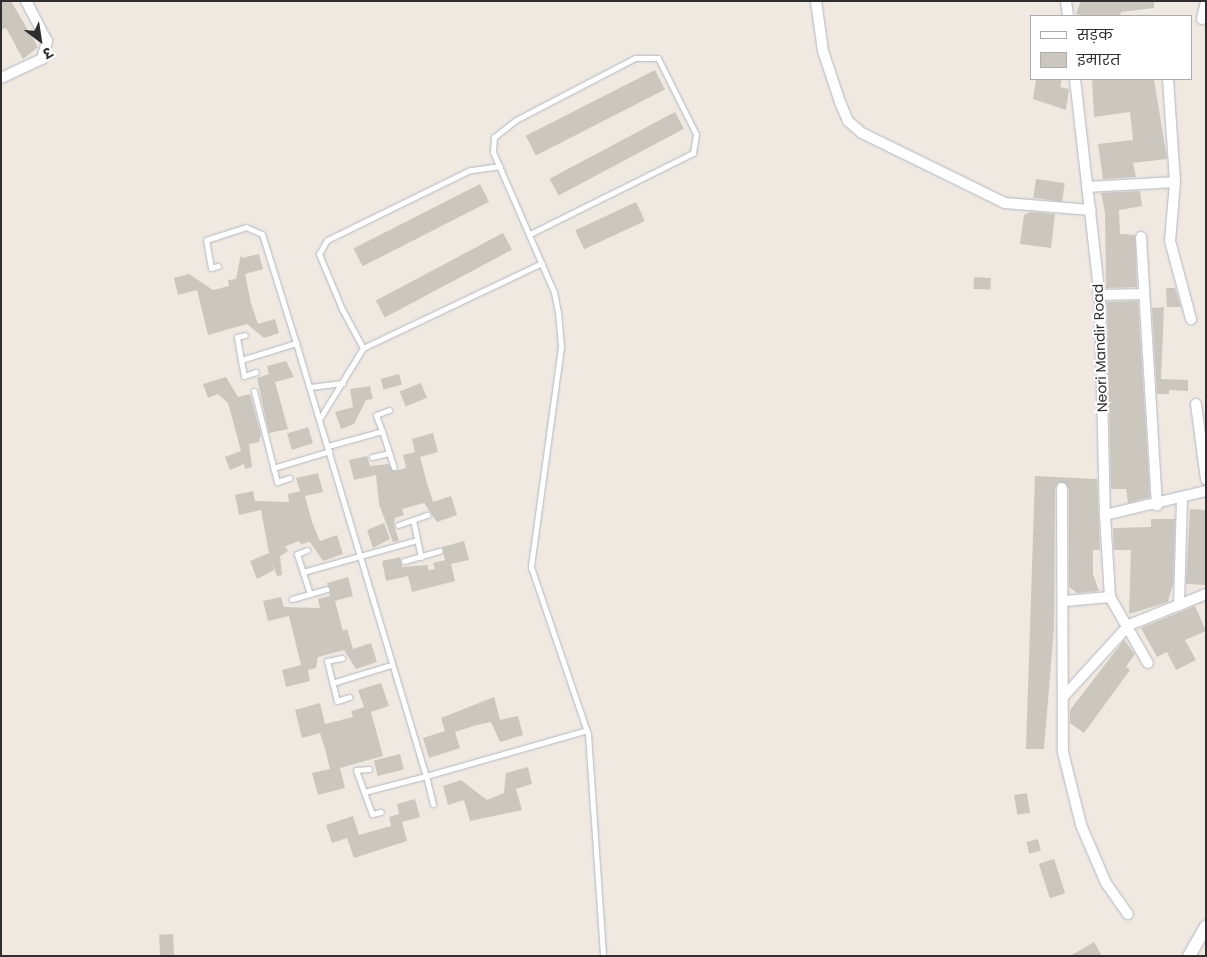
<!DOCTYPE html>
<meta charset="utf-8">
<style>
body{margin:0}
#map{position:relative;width:1207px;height:957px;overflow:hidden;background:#efe9e1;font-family:Poppins,"Noto Sans Devanagari",sans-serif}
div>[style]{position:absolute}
.building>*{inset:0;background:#cbc7bf;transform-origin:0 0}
.roads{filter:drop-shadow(0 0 1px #b4b7c1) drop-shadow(0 0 1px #b4b7c1)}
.service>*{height:5px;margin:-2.5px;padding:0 2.5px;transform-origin:2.5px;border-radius:2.5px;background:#fff}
.minor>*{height:10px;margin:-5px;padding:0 5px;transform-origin:5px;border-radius:5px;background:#fff}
.tertiary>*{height:12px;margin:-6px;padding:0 6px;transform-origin:6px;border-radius:6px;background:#fff}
span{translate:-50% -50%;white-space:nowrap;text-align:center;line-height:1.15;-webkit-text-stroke:4px #fff;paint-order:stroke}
.street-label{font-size:14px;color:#2e2e2e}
.frame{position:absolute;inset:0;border:2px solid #2e2e2e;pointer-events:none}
.legend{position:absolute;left:1030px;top:15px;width:162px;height:65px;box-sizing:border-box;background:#fff;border:1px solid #ababab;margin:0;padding:6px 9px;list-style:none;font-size:15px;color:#2e2e2e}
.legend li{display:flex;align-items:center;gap:10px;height:25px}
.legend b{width:25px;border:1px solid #ababab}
.north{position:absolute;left:15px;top:15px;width:50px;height:50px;-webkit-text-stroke:4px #fff;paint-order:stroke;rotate:149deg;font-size:14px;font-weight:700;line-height:20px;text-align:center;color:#2e2e2e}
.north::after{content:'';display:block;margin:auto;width:18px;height:22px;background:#2e2e2e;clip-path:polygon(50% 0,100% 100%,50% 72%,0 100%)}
</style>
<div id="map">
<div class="building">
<i style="clip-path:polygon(1px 1px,11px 1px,38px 47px,23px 59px,6px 28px,1px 30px)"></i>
<i style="clip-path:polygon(1081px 1px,1154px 1px,1154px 8px,1121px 12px,1120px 16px,1083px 16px,1076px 14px)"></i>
<i style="left:655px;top:70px;width:22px;height:145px;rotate:63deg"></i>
<i style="clip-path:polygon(1036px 79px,1062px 79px,1060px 87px,1069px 89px,1066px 110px,1033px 99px)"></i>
<i style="clip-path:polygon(1092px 79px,1154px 79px,1167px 159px,1133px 163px,1136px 177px,1103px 179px,1098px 144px,1133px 140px,1130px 112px,1094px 117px)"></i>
<i style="left:675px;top:112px;width:19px;height:142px;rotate:62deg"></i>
<i style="left:1036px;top:179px;width:29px;height:19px;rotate:8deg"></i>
<i style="left:480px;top:184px;width:20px;height:142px;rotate:63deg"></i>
<i style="clip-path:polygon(1140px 191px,1142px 206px,1119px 210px,1120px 234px,1135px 235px,1137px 287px,1106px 288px,1105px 213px,1101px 193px)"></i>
<i style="left:636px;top:202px;width:21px;height:67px;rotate:65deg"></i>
<i style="clip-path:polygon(1030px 212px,1055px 214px,1051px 248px,1020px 244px,1024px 215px)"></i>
<i style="left:503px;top:233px;width:19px;height:144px;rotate:62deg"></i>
<i style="clip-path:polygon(241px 254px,242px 258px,259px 254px,263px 269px,245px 274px,251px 303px,258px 324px,275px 319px,279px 333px,264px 338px,247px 324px,208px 335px,197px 290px,178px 295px,174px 278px,189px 274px,213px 290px,229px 286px,228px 280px,236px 279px)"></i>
<i style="left:974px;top:277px;width:17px;height:12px;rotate:3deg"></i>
<i style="clip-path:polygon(1166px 288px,1175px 288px,1181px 307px,1167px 307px)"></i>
<i style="clip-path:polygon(1138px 301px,1150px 497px,1128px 503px,1126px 489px,1111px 489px,1107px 302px)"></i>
<i style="clip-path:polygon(1164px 307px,1161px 379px,1188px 380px,1188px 391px,1169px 390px,1169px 394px,1157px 394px,1152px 308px)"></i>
<i style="clip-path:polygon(286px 361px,294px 377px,275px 382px,288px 429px,269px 433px,257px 378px,269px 374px,267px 366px)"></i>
<i style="left:399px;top:374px;width:11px;height:19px;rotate:75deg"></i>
<i style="clip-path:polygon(226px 377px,238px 397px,250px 394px,261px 435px,259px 442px,249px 444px,252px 467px,245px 469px,244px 464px,230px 470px,225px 457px,241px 451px,228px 403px,218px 394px,208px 398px,203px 384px)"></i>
<i style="left:421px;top:383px;width:16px;height:23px;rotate:68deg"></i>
<i style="clip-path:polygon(370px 386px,373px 399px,366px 400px,354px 424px,341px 429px,335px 412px,353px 407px,350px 389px)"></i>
<i style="left:308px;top:427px;width:17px;height:22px;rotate:73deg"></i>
<i style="clip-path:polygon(433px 433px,438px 452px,420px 457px,427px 483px,433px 502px,451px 496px,457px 515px,437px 522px,424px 503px,402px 509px,404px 515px,395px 518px,394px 525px,399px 541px,393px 542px,379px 504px,376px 475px,354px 480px,349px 460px,367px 456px,370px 466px,388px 464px,395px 471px,406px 468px,403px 455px,415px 452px,412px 439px)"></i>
<i style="clip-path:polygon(318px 473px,323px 492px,305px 496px,312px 522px,320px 541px,337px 535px,343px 554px,323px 561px,310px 542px,301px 544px,299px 541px,279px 549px,286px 547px,288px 551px,280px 556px,282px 575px,277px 576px,272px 562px,274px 570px,257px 579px,250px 561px,269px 553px,261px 510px,239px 515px,235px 495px,253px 491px,255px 501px,289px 502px,288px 494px,300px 491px,296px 478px)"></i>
<i style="clip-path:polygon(1035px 476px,1097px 479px,1100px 550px,1093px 550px,1093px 574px,1099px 591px,1077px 593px,1069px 587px,1069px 488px,1059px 482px,1055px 488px,1054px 628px,1044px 749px,1026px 749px)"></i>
<i style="clip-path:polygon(1190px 509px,1206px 510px,1206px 585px,1186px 584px)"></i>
<i style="clip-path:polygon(1151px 519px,1175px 519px,1173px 584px,1168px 602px,1129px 614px,1131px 550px,1114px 550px,1113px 528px,1151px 527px)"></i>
<i style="clip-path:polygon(384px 523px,390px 539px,373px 548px,367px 530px)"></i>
<i style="clip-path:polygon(464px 541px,469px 560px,451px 564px,455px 581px,412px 592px,408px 576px,386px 581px,382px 561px,400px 557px,402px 567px,428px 565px,428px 570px,435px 569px,433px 563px,445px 560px,442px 547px)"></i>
<i style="clip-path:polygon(348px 577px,353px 596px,335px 601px,343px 631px,347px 629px,353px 649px,371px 643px,377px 662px,356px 669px,344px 650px,318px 657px,316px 668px,308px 670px,310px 681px,286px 687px,282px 670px,301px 665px,289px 616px,268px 621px,263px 601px,281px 597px,284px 607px,320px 608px,318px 599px,330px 596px,327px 583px)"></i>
<i style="clip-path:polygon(1195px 606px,1206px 631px,1185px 640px,1196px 660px,1176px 670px,1167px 652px,1157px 657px,1141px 628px)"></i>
<i style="clip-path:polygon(1124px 640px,1135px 654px,1126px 667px,1130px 670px,1084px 733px,1070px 723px,1070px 710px)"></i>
<i style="clip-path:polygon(381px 683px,389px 706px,371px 712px,383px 756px,340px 768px,345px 788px,318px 795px,312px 773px,330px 769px,325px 749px,320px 733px,302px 738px,295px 710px,320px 703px,325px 724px,353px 717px,351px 711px,364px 707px,358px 690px)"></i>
<i style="clip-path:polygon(494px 697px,500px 720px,518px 716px,523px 735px,500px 742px,491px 722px,477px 725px,455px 732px,460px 748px,429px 758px,423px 738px,445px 731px,441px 718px)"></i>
<i style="left:400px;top:754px;width:16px;height:27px;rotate:76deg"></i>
<i style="clip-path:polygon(528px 767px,532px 784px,516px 789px,522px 810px,470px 821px,464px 800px,448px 805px,443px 786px,461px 780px,487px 800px,504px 793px,506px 773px)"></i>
<i style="left:1027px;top:793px;width:20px;height:13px;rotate:81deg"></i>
<i style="clip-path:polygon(415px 799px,420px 817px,402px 822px,407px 841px,354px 858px,347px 838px,332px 843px,326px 825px,353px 816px,359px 835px,391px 826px,389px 817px,399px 814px,397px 804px)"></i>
<i style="left:1038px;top:839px;width:12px;height:12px;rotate:76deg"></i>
<i style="left:1054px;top:859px;width:36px;height:16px;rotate:72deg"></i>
<i style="left:173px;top:934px;width:22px;height:14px;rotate:87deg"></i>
<i style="clip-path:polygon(1094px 942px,1102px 956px,1070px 956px)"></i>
</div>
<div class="roads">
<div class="service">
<i style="left:500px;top:166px;width:30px;rotate:172deg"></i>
<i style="left:470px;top:170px;width:159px;rotate:153.9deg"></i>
<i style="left:327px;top:240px;width:16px;rotate:120deg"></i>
<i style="left:319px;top:254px;width:60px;rotate:67.3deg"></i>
<i style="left:342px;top:309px;width:44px;rotate:61.7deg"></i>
<i style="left:363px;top:348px;width:198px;rotate:-25.4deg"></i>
<i style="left:530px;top:234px;width:182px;rotate:-26.4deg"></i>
<i style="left:693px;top:153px;width:19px;rotate:-81deg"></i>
<i style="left:696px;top:134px;width:85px;rotate:-116.6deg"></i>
<i style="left:658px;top:58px;width:23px;rotate:180deg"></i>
<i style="left:635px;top:58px;width:134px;rotate:152.5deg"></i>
<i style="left:516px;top:120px;width:28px;rotate:142deg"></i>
<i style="left:494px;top:137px;width:15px;rotate:94deg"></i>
<i style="left:493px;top:152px;width:153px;rotate:66.5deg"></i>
<i style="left:554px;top:292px;width:20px;rotate:79deg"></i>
<i style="left:558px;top:312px;width:35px;rotate:85deg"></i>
<i style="left:561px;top:347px;width:222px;rotate:97.8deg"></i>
<i style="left:531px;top:567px;width:176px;rotate:71.2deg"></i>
<i style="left:588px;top:734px;width:223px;rotate:86.1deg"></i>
<i style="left:218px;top:266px;width:7px;rotate:164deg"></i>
<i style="left:211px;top:268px;width:28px;rotate:-100deg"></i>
<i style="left:206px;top:240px;width:42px;rotate:-18deg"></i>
<i style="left:246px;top:227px;width:17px;rotate:24deg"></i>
<i style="left:262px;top:234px;width:114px;rotate:72.7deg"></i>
<i style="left:241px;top:360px;width:23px;rotate:-100deg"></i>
<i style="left:237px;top:337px;width:8px;rotate:-14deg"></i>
<i style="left:256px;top:372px;width:13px;rotate:162deg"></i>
<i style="left:244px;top:376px;width:16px;rotate:-101deg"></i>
<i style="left:241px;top:360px;width:58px;rotate:-17.2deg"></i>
<i style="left:296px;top:343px;width:452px;rotate:73.3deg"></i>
<i style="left:426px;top:776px;width:167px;rotate:-15.9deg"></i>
<i style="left:310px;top:387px;width:33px;rotate:-7deg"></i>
<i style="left:254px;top:391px;width:94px;rotate:75.8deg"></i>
<i style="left:277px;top:482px;width:13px;rotate:-18deg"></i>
<i style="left:320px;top:418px;width:82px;rotate:-58.4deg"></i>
<i style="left:382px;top:431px;width:17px;rotate:-111deg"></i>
<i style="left:376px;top:415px;width:14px;rotate:-21deg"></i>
<i style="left:328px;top:446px;width:56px;rotate:-15.5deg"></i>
<i style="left:382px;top:431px;width:38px;rotate:72deg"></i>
<i style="left:372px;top:457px;width:17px;rotate:-13deg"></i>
<i style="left:273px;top:468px;width:59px;rotate:-16.6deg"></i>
<i style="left:413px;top:520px;width:38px;rotate:78deg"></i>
<i style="left:398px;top:525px;width:31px;rotate:-19deg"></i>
<i style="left:307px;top:550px;width:11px;rotate:158deg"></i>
<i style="left:297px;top:554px;width:42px;rotate:72deg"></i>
<i style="left:404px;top:561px;width:37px;rotate:-16deg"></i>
<i style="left:303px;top:572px;width:118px;rotate:-15.7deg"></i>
<i style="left:292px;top:599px;width:36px;rotate:-16deg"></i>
<i style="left:342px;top:658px;width:15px;rotate:169deg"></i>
<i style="left:327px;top:661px;width:41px;rotate:76deg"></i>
<i style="left:337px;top:701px;width:13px;rotate:-18deg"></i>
<i style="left:332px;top:683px;width:62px;rotate:-17deg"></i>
<i style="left:369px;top:769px;width:13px;rotate:176deg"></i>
<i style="left:356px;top:770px;width:47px;rotate:70deg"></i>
<i style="left:372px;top:814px;width:9px;rotate:-13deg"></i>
<i style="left:364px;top:792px;width:64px;rotate:-14.5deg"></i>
<i style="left:426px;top:776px;width:29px;rotate:76deg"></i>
</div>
<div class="minor">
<i style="left:816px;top:1px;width:50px;rotate:82deg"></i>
<i style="left:823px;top:51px;width:54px;rotate:71.6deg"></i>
<i style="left:840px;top:102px;width:21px;rotate:67deg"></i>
<i style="left:848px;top:121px;width:18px;rotate:41deg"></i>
<i style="left:862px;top:133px;width:159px;rotate:26.1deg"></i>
<i style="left:1005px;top:203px;width:86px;rotate:4.7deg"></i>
<i style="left:1066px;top:1px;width:15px;rotate:82deg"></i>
<i style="left:1202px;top:19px;width:17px;rotate:-77deg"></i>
<i style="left:1px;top:78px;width:45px;rotate:-24.9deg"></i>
<i style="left:42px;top:59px;width:19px;rotate:-74deg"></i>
<i style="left:47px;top:41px;width:45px;rotate:-117.7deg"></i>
<i style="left:1075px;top:79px;width:221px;rotate:83.5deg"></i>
<i style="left:1100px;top:299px;width:216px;rotate:88.7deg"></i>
<i style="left:1105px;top:515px;width:104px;rotate:-13.4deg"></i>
<i style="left:1168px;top:79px;width:103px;rotate:86.1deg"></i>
<i style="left:1175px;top:182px;width:59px;rotate:94.8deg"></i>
<i style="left:1170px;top:241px;width:81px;rotate:74.9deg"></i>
<i style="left:1087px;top:187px;width:88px;rotate:-3.3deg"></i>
<i style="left:1141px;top:237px;width:269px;rotate:86.6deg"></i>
<i style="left:1099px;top:295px;width:44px;rotate:-1.3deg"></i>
<i style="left:1196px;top:404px;width:76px;rotate:82.4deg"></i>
<i style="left:1062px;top:488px;width:264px;rotate:89.8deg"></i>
<i style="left:1063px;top:752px;width:75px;rotate:76.1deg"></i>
<i style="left:1081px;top:825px;width:63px;rotate:66.7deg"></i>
<i style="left:1106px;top:883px;width:38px;rotate:55deg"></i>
<i style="left:1105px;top:515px;width:82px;rotate:86.5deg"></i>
<i style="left:1110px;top:597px;width:76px;rotate:60.1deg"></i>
<i style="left:1065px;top:601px;width:45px;rotate:-5.1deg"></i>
<i style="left:1179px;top:605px;width:29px;rotate:-22deg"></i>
<i style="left:1065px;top:695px;width:95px;rotate:-47.6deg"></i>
<i style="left:1129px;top:625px;width:54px;rotate:-21.8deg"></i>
<i style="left:1179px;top:605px;width:108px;rotate:-88.4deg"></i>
</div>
<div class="tertiary">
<i style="left:1189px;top:956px;width:34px;rotate:-60deg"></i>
</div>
</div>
<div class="street-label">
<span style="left:1100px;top:348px;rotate:-92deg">Neori Mandir Road</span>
</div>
<div class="frame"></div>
<ul class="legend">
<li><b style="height:6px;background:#fff"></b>सड़क</li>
<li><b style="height:14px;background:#cbc7bf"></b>इमारत</li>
</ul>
<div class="north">उ</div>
</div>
